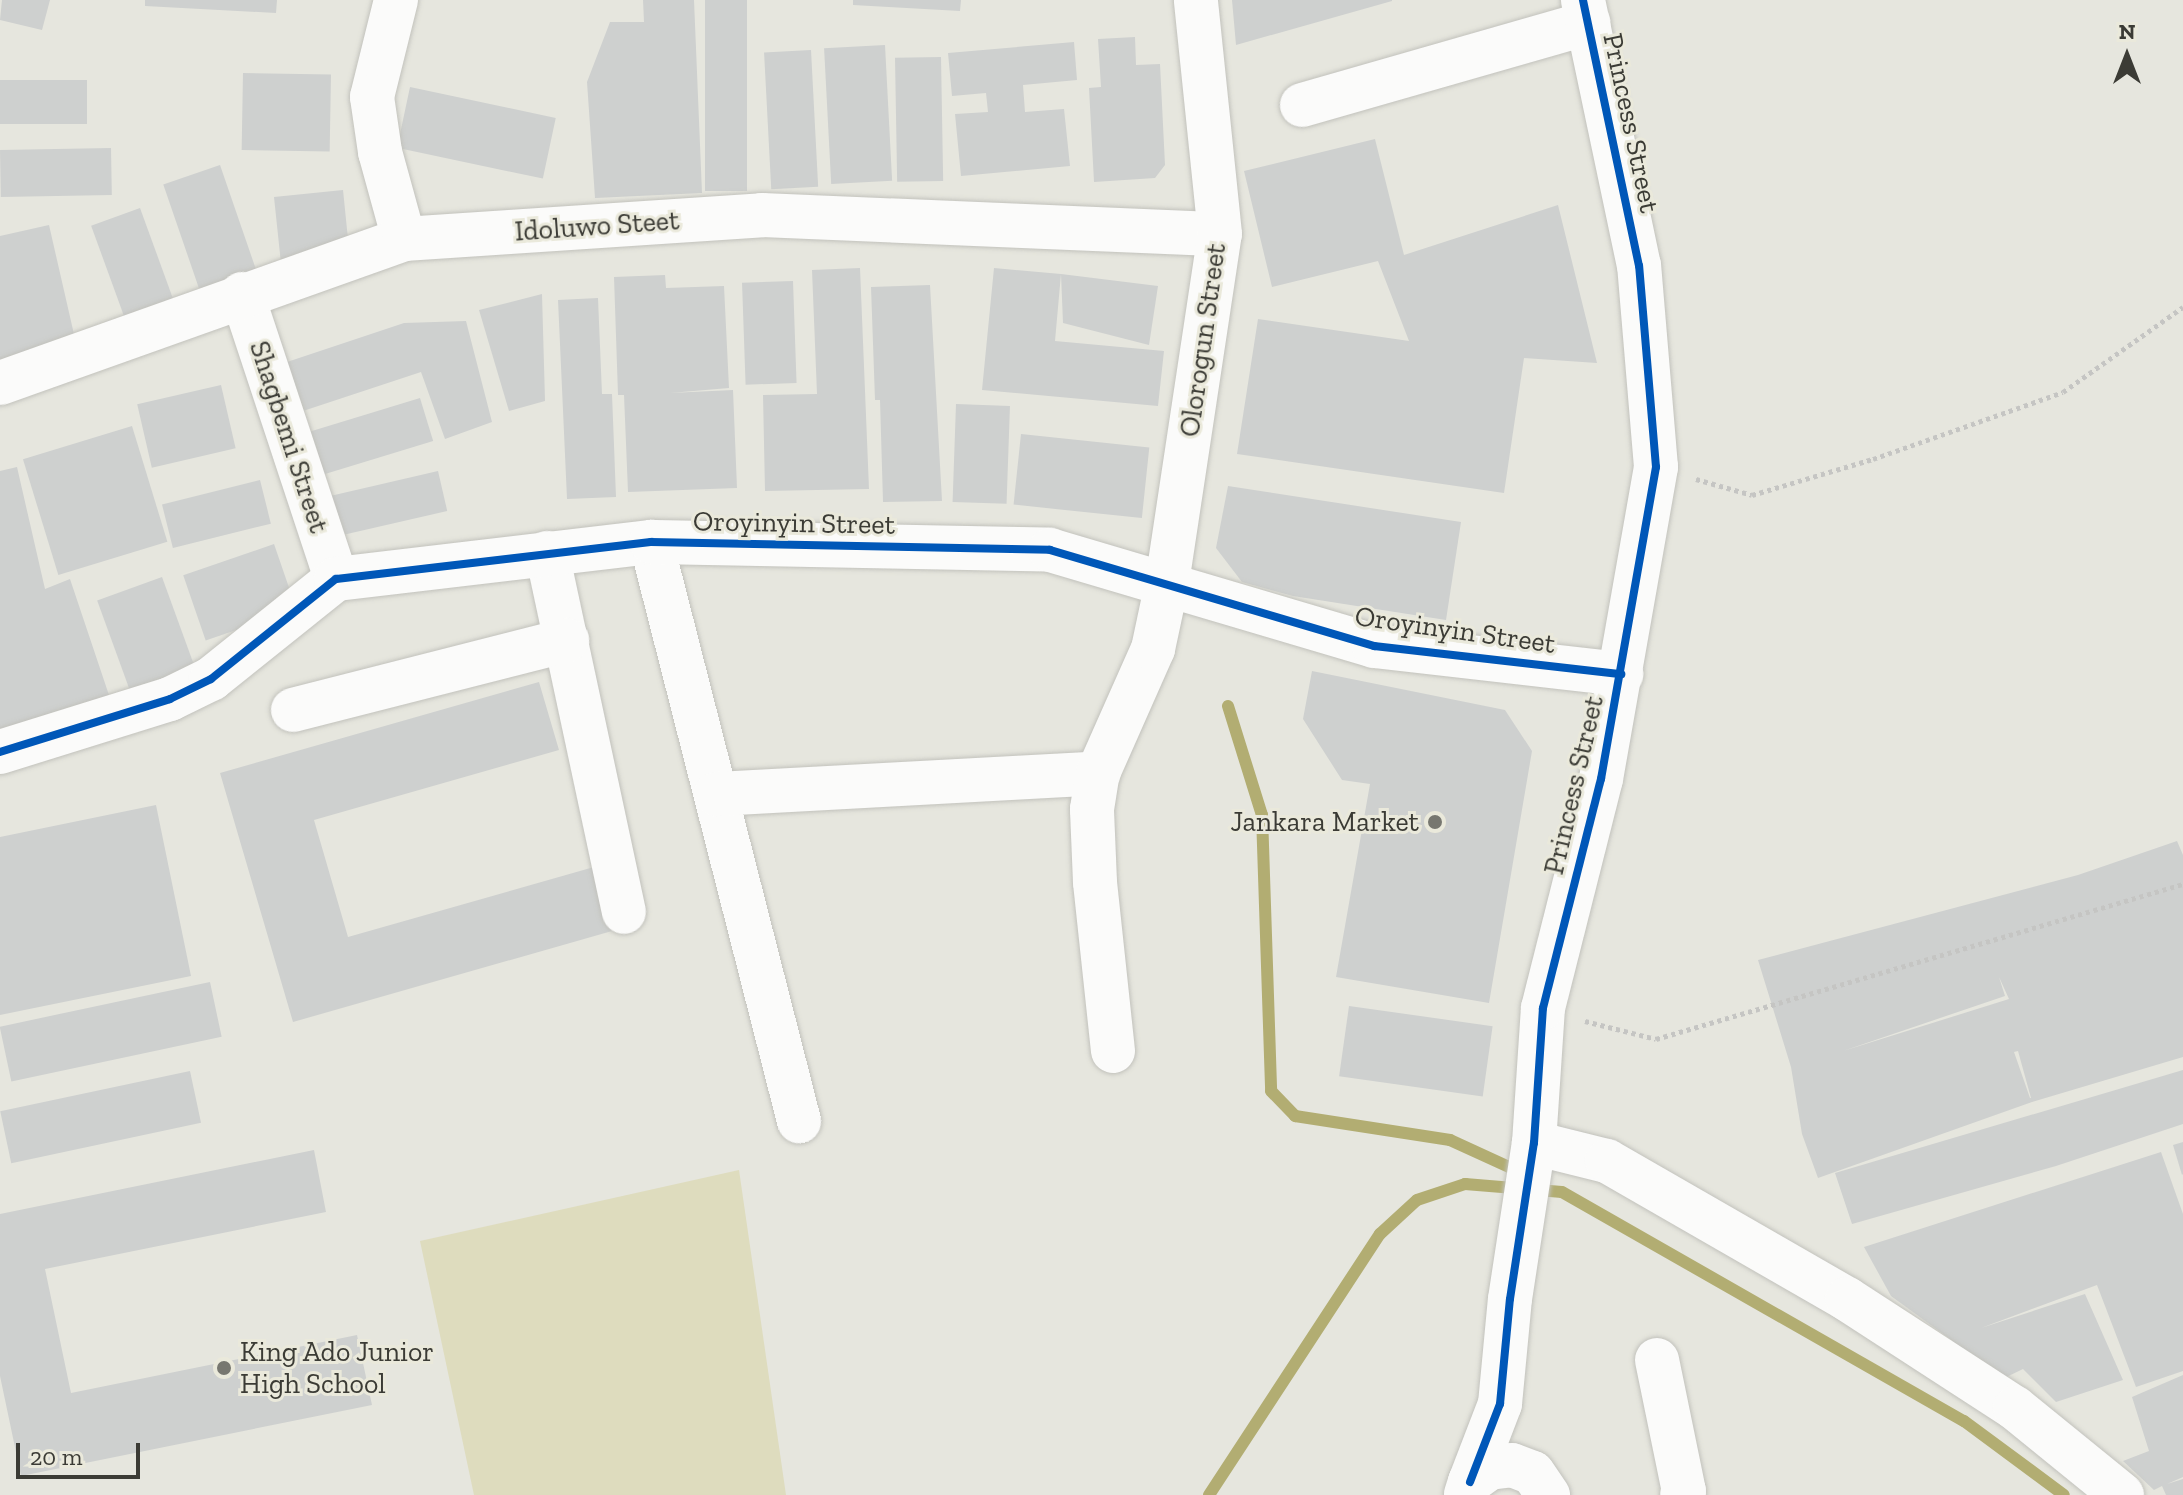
<!DOCTYPE html>
<style>
body{margin:0}
#map{position:relative;width:2183px;height:1495px;overflow:hidden;background:#e6e6de;font-family:"Zilla Slab",serif}
div>[style]{position:absolute}
.green>*{inset:0;background:#dedcbe}
.stream>*{height:12px;margin:-6px;padding:0 6px;transform-origin:6px;border-radius:6px;background:#b2ad72}
.building>*{inset:0;background:#ced0cf;transform-origin:0 0}
.path>*{height:5px;margin-top:-2.5px;transform-origin:0;background:repeating-linear-gradient(90deg,#c5c5c3 0 4px,transparent 0 8px)}
.roads{filter:drop-shadow(0 0 2px #c2c2bc) drop-shadow(0 0 2px #c2c2bc)}
.minor>*{height:44px;margin:-22px;padding:0 22px;transform-origin:22px;border-radius:22px;background:#fbfbfa}
.cycleway>*{height:8px;margin:-4px;padding:0 4px;transform-origin:4px;border-radius:4px;background:#0057b8}
.dots>*{width:22px;height:22px;translate:-50% -50%;box-sizing:border-box;border:4px solid #eae9db;border-radius:50%}
span{translate:-50% -50%;white-space:nowrap;text-align:center;line-height:1.15;-webkit-text-stroke:6px #eae9db;paint-order:stroke}
.street-label{font-size:28px;color:#3b3b35}
.poi-label{font-size:28px;color:#3b3b35}
.right{translate:-100% -50%;text-align:right}
.left{translate:0 -50%;text-align:left}
.north{position:absolute;left:2087px;top:16px;width:80px;height:80px;-webkit-text-stroke:6px #eae9db;paint-order:stroke;rotate:0deg;font-size:22px;font-weight:700;line-height:32px;text-align:center;color:#3b3b35}
.north::after{content:'';display:block;margin:auto;width:28px;height:36px;background:#3b3b35;clip-path:polygon(50% 0,100% 100%,50% 72%,0 100%)}
.scale{position:absolute;left:16px;top:1443px;width:124px;height:36px;box-sizing:border-box;border:4px solid #3b3b35;border-top:0;padding-left:10px;font-size:24px;line-height:28px;white-space:nowrap;color:#3b3b35;-webkit-text-stroke:6px #eae9db;paint-order:stroke}
</style>
<div id="map">
<div class="green">
<i style="clip-path:polygon(739px 1170px,786px 1495px,474px 1495px,420px 1241px)"></i>
</div>
<div class="stream">
<i style="left:1228px;top:706px;width:114px;rotate:72.7deg"></i>
<i style="left:1262px;top:815px;width:276px;rotate:88.1deg"></i>
<i style="left:1271px;top:1091px;width:35px;rotate:46deg"></i>
<i style="left:1295px;top:1116px;width:157px;rotate:8.8deg"></i>
<i style="left:1450px;top:1140px;width:79px;rotate:24.6deg"></i>
<i style="left:1209px;top:1495px;width:312px;rotate:-56.8deg"></i>
<i style="left:1380px;top:1234px;width:50px;rotate:-42.6deg"></i>
<i style="left:1417px;top:1200px;width:51px;rotate:-18.4deg"></i>
<i style="left:1465px;top:1184px;width:97px;rotate:4.7deg"></i>
<i style="left:1562px;top:1192px;width:463px;rotate:29.7deg"></i>
<i style="left:1964px;top:1421px;width:124px;rotate:36.5deg"></i>
</div>
<div class="building">
<i style="clip-path:polygon(2px 0,50px 0,42px 30px,0 20px)"></i>
<i style="clip-path:polygon(145px 0,277px 0,276px 13px,145px 6px)"></i>
<i style="clip-path:polygon(643px 0,694px 0,702px 193px,595px 198px,587px 82px,610px 22px,644px 22px)"></i>
<i style="left:705px;top:0;width:42px;height:191px"></i>
<i style="clip-path:polygon(853px 0,961px 0,960px 11px,853px 5px)"></i>
<i style="clip-path:polygon(1232px 0,1392px 0,1392px 1px,1236px 45px)"></i>
<i style="clip-path:polygon(1135px 37px,1136px 65px,1160px 64px,1165px 165px,1155px 178px,1094px 182px,1089px 88px,1101px 87px,1098px 39px)"></i>
<i style="clip-path:polygon(1074px 42px,1077px 80px,1023px 85px,1025px 112px,1064px 109px,1070px 166px,961px 176px,955px 114px,988px 112px,986px 93px,952px 96px,948px 53px)"></i>
<i style="left:885px;top:45px;width:136px;height:61px;rotate:87deg"></i>
<i style="left:811px;top:50px;width:137px;height:47px;rotate:87deg"></i>
<i style="left:941px;top:57px;width:124px;height:46px;rotate:89deg"></i>
<i style="left:243px;top:73px;width:88px;height:77px;rotate:1deg"></i>
<i style="left:0;top:80px;width:87px;height:44px"></i>
<i style="left:410px;top:87px;width:149px;height:62px;rotate:12deg"></i>
<i style="clip-path:polygon(1375px 139px,1404px 255px,1558px 205px,1597px 363px,1524px 358px,1504px 493px,1237px 454px,1258px 319px,1409px 341px,1378px 261px,1272px 287px,1244px 171px)"></i>
<i style="left:111px;top:148px;width:47px;height:111px;rotate:89deg"></i>
<i style="left:220px;top:165px;width:122px;height:60px;rotate:71deg"></i>
<i style="clip-path:polygon(343px 190px,349px 249px,282px 273px,274px 197px)"></i>
<i style="left:140px;top:208px;width:104px;height:52px;rotate:70deg"></i>
<i style="clip-path:polygon(49px 225px,76px 343px,0 361px,0 236px)"></i>
<i style="clip-path:polygon(860px 268px,869px 489px,765px 491px,763px 395px,817px 394px,812px 270px)"></i>
<i style="clip-path:polygon(994px 268px,1061px 274px,1055px 341px,1164px 351px,1158px 406px,982px 390px)"></i>
<i style="clip-path:polygon(1061px 274px,1158px 286px,1149px 345px,1063px 323px)"></i>
<i style="clip-path:polygon(665px 275px,666px 288px,724px 286px,729px 388px,670px 393px,733px 390px,737px 488px,628px 492px,624px 395px,618px 395px,614px 277px)"></i>
<i style="left:793px;top:281px;width:102px;height:51px;rotate:88deg"></i>
<i style="clip-path:polygon(930px 285px,942px 501px,883px 502px,880px 400px,875px 400px,871px 287px)"></i>
<i style="clip-path:polygon(542px 294px,545px 401px,509px 411px,479px 310px)"></i>
<i style="clip-path:polygon(598px 298px,602px 394px,612px 394px,616px 497px,567px 499px,558px 300px)"></i>
<i style="clip-path:polygon(466px 321px,492px 422px,445px 439px,421px 372px,303px 411px,287px 362px,404px 323px)"></i>
<i style="left:221px;top:385px;width:65px;height:86px;rotate:77deg"></i>
<i style="left:420px;top:398px;width:45px;height:125px;rotate:73deg"></i>
<i style="left:956px;top:404px;width:54px;height:98px;rotate:2deg"></i>
<i style="left:132px;top:426px;width:121px;height:114px;rotate:73deg"></i>
<i style="left:1021px;top:434px;width:129px;height:71px;rotate:6deg"></i>
<i style="clip-path:polygon(17px 467px,45px 589px,70px 579px,115px 713px,0 746px,0 471px)"></i>
<i style="left:438px;top:471px;width:41px;height:114px;rotate:77deg"></i>
<i style="left:260px;top:480px;width:45px;height:101px;rotate:76deg"></i>
<i style="clip-path:polygon(1228px 486px,1461px 522px,1446px 620px,1293px 596px,1242px 582px,1216px 548px)"></i>
<i style="left:274px;top:544px;width:69px;height:96px;rotate:71deg"></i>
<i style="left:162px;top:577px;width:104px;height:69px;rotate:70deg"></i>
<i style="clip-path:polygon(1312px 671px,1505px 710px,1532px 751px,1489px 1003px,1336px 977px,1370px 784px,1342px 780px,1303px 719px)"></i>
<i style="clip-path:polygon(539px 682px,559px 750px,314px 820px,348px 937px,594px 867px,612px 931px,293px 1022px,220px 773px)"></i>
<i style="clip-path:polygon(156px 805px,191px 976px,0 1015px,0 837px)"></i>
<i style="clip-path:polygon(evenodd,2177px 841px,2183px 855px,2183px 1057px,2032px 1102px,1818px 1178px,1802px 1134px,1791px 1067px,1758px 960px,2078px 875px,2177px 841px,1999px 977px,2009px 999px,1843px 1051px,2005px 996px,1999px 977px,2177px 841px,2018px 1051px,2031px 1098px,2030px 1098px,2014px 1052px,2018px 1051px)"></i>
<i style="left:210px;top:982px;width:56px;height:215px;rotate:78deg"></i>
<i style="left:1349px;top:1006px;width:145px;height:71px;rotate:8deg"></i>
<i style="clip-path:polygon(2183px 1070px,2183px 1124px,2056px 1166px,1852px 1224px,1835px 1173px)"></i>
<i style="left:190px;top:1071px;width:53px;height:194px;rotate:78deg"></i>
<i style="clip-path:polygon(2183px 1142px,2183px 1174px,2182px 1175px,2173px 1145px)"></i>
<i style="clip-path:polygon(314px 1150px,326px 1212px,45px 1269px,71px 1393px,357px 1335px,372px 1405px,21px 1476px,0 1376px,0 1214px)"></i>
<i style="clip-path:polygon(2161px 1152px,2183px 1214px,2183px 1371px,2136px 1387px,2097px 1285px,1981px 1328px,2085px 1294px,2123px 1380px,2056px 1402px,2023px 1369px,1994px 1383px,1950px 1339px,1891px 1296px,1864px 1247px)"></i>
<i style="clip-path:polygon(2183px 1375px,2183px 1477px,2167px 1484px,2183px 1479px,2183px 1495px,2166px 1495px,2162px 1486px,2154px 1490px,2123px 1461px,2149px 1451px,2132px 1397px)"></i>
</div>
<div class="path">
<i style="left:1696px;top:479px;width:58px;rotate:15.9deg"></i>
<i style="left:1752px;top:495px;width:126px;rotate:-16.6deg"></i>
<i style="left:1873px;top:459px;width:201px;rotate:-19.4deg"></i>
<i style="left:2063px;top:392px;width:147px;rotate:-35.3deg"></i>
<i style="left:1585px;top:1021px;width:73px;rotate:14.2deg"></i>
<i style="left:1656px;top:1039px;width:549px;rotate:-16.39deg"></i>
</div>
<div class="roads">
<div class="minor">
<i style="left:396px;top:0;width:100px;rotate:103.9deg"></i>
<i style="left:372px;top:97px;width:56px;rotate:81.7deg"></i>
<i style="left:380px;top:152px;width:90px;rotate:74.6deg"></i>
<i style="left:1302px;top:105px;width:298px;rotate:-16deg"></i>
<i style="left:242px;top:294px;width:300px;rotate:71.7deg"></i>
<i style="left:0;top:383px;width:429px;rotate:-19.6deg"></i>
<i style="left:404px;top:239px;width:359px;rotate:-3.8deg"></i>
<i style="left:762px;top:215px;width:458px;rotate:2.4deg"></i>
<i style="left:651px;top:542px;width:598px;rotate:75.66deg"></i>
<i style="left:547px;top:553px;width:367px;rotate:77.9deg"></i>
<i style="left:293px;top:710px;width:283px;rotate:-14.3deg"></i>
<i style="left:0;top:752px;width:178px;rotate:-17.3deg"></i>
<i style="left:170px;top:699px;width:46px;rotate:-26deg"></i>
<i style="left:211px;top:679px;width:160px;rotate:-38.7deg"></i>
<i style="left:336px;top:579px;width:317px;rotate:-6.7deg"></i>
<i style="left:651px;top:542px;width:399px;rotate:1.1deg"></i>
<i style="left:1050px;top:550px;width:338px;rotate:16.5deg"></i>
<i style="left:1374px;top:646px;width:249px;rotate:6.5deg"></i>
<i style="left:716px;top:794px;width:383px;rotate:-3.1deg"></i>
<i style="left:1113px;top:1051px;width:170px;rotate:-96.1deg"></i>
<i style="left:1095px;top:882px;width:73px;rotate:-92.4deg"></i>
<i style="left:1092px;top:809px;width:36px;rotate:-81deg"></i>
<i style="left:1098px;top:773px;width:136px;rotate:-66.1deg"></i>
<i style="left:1153px;top:649px;width:67px;rotate:-78deg"></i>
<i style="left:1167px;top:583px;width:353px;rotate:-81.4deg"></i>
<i style="left:1220px;top:234px;width:235px;rotate:-95.9deg"></i>
<i style="left:1534px;top:1143px;width:75px;rotate:13.9deg"></i>
<i style="left:1607px;top:1161px;width:277px;rotate:29.9deg"></i>
<i style="left:1847px;top:1299px;width:200px;rotate:33deg"></i>
<i style="left:2015px;top:1408px;width:138px;rotate:39.1deg"></i>
<i style="left:1657px;top:1360px;width:134px;rotate:78.4deg"></i>
<i style="left:1684px;top:1491px;width:4px;rotate:117deg"></i>
<i style="left:1470px;top:1482px;width:84px;rotate:-69deg"></i>
<i style="left:1500px;top:1404px;width:105px;rotate:-84.6deg"></i>
<i style="left:1510px;top:1299px;width:158px;rotate:-81.3deg"></i>
<i style="left:1534px;top:1143px;width:135px;rotate:-86.2deg"></i>
<i style="left:1543px;top:1008px;width:236px;rotate:-75.8deg"></i>
<i style="left:1601px;top:779px;width:317px;rotate:-80deg"></i>
<i style="left:1656px;top:467px;width:202px;rotate:-94.8deg"></i>
<i style="left:1639px;top:266px;width:272px;rotate:-101.9deg"></i>
<i style="left:1466px;top:1494px;width:13px;rotate:-72deg"></i>
<i style="left:1470px;top:1482px;width:24px;rotate:-36deg"></i>
<i style="left:1489px;top:1468px;width:23px;rotate:-7deg"></i>
<i style="left:1512px;top:1465px;width:22px;rotate:21deg"></i>
<i style="left:1533px;top:1473px;width:27px;rotate:56deg"></i>
</div>
</div>
<div class="cycleway">
<i style="left:0;top:752px;width:178px;rotate:-17.3deg"></i>
<i style="left:170px;top:699px;width:46px;rotate:-26deg"></i>
<i style="left:211px;top:679px;width:160px;rotate:-38.7deg"></i>
<i style="left:336px;top:579px;width:317px;rotate:-6.7deg"></i>
<i style="left:651px;top:542px;width:399px;rotate:1.1deg"></i>
<i style="left:1050px;top:550px;width:338px;rotate:16.5deg"></i>
<i style="left:1374px;top:646px;width:249px;rotate:6.5deg"></i>
<i style="left:1470px;top:1482px;width:84px;rotate:-69deg"></i>
<i style="left:1500px;top:1404px;width:105px;rotate:-84.6deg"></i>
<i style="left:1510px;top:1299px;width:158px;rotate:-81.3deg"></i>
<i style="left:1534px;top:1143px;width:135px;rotate:-86.2deg"></i>
<i style="left:1543px;top:1008px;width:236px;rotate:-75.8deg"></i>
<i style="left:1601px;top:779px;width:317px;rotate:-80deg"></i>
<i style="left:1656px;top:467px;width:202px;rotate:-94.8deg"></i>
<i style="left:1639px;top:266px;width:272px;rotate:-101.9deg"></i>
</div>
<div class="dots">
<i style="left:1435px;top:822px;background:#777770"></i>
<i style="left:224px;top:1368px;background:#777770"></i>
</div>
<div class="street-label">
<span style="left:1631px;top:123px;rotate:78deg">Princess Street</span>
<span style="left:597px;top:226px;rotate:-4deg">Idoluwo Steet</span>
<span style="left:1203px;top:340px;rotate:-82deg">Olorogun Street</span>
<span style="left:289px;top:437px;rotate:72deg">Shagbemi Street</span>
<span style="left:794px;top:523px;rotate:1deg">Oroyinyin Street</span>
<span style="left:1455px;top:630px;rotate:8deg">Oroyinyin Street</span>
<span style="left:1574px;top:785px;rotate:-77deg">Princess Street</span>
</div>
<div class="poi-label">
<span class="right" style="left:1419px;top:822px">Jankara Market</span>
<span class="left" style="left:240px;top:1368px">King Ado Junior<br>High School</span>
</div>
<div class="north">N</div>
<div class="scale">20 m</div>
</div>
